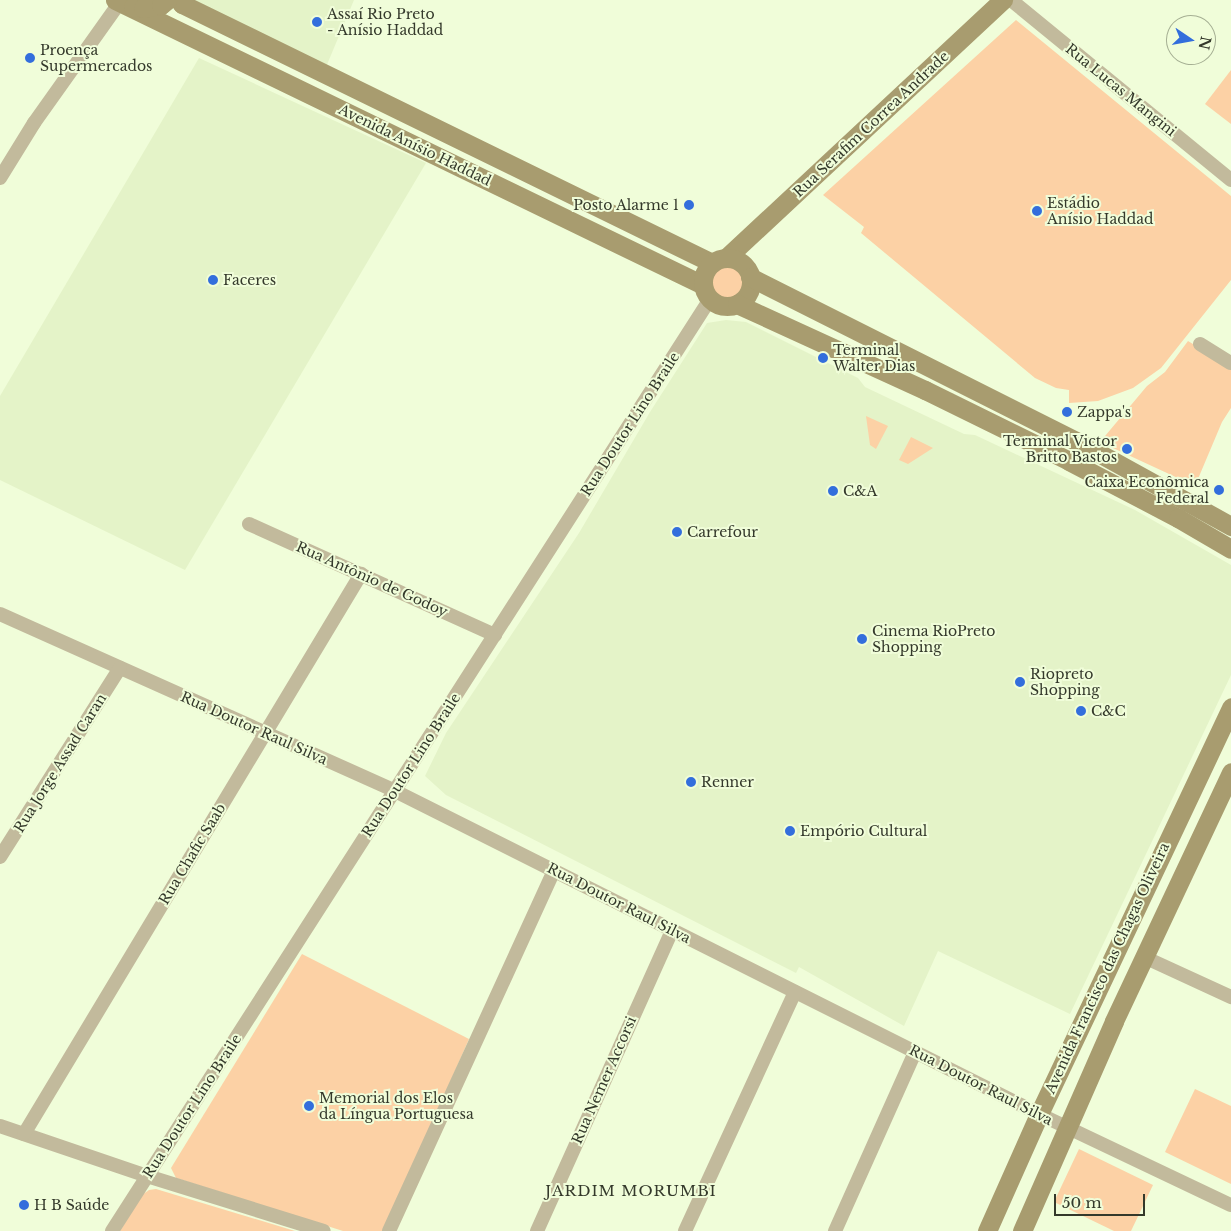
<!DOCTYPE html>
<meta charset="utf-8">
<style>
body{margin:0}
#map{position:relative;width:1231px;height:1231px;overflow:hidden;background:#f0fdd9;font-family:"Libre Baskerville",serif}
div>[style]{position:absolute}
.built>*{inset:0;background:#e4f3c8}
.green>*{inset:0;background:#fcd1a5}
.round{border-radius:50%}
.street>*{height:14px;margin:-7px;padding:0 7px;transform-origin:7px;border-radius:7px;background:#c2ba9c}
.secondary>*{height:19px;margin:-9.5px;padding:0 9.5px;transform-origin:9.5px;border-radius:9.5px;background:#a89c6f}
.secondary>.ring{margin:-9.5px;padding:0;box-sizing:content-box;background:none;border:19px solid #a89c6f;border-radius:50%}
.dots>*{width:14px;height:14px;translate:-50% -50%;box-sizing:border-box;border:2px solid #f0fdd9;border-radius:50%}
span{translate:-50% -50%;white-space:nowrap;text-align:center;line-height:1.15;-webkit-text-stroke:4px #f0fdd9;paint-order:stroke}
.poi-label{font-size:14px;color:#34392b}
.left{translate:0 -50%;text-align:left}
.right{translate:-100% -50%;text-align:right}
.street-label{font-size:14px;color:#34392b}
.neighbourhood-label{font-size:15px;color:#34392b;letter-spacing:1px}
.north{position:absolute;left:1166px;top:15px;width:50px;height:50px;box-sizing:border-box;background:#f0fdd9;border:1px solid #a5af93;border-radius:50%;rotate:102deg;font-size:14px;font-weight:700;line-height:20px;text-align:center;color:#34392b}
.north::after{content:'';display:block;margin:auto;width:18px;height:22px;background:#336edc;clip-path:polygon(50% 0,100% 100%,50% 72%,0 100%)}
.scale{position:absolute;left:1054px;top:1194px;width:91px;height:22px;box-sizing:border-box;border:2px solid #34392b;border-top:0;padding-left:6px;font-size:15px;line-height:18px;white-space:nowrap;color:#34392b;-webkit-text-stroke:4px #f0fdd9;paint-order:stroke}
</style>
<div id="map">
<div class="built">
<i style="clip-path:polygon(191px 0,354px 0,326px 67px)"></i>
<i style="clip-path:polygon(199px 58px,426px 163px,185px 570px,0 480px,0 396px)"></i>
<i style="clip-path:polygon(726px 320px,746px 322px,858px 378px,865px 387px,964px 434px,975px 435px,1135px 510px,1231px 565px,1231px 675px,1070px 1014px,938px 951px,904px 1026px,799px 967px,796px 973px,446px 795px,425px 776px,446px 733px,579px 533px,650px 412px,707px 323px)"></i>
</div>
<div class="green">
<i style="clip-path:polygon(1016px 20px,1231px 196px,1231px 280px,1161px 368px,1133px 388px,1098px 401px,1069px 403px,1069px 390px,1056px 388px,1035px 378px,861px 233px,864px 227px,823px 195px)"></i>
<i style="clip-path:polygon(1231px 70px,1231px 124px,1205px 104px)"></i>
<i class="round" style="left:707px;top:263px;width:38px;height:38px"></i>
<i style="clip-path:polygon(1188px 341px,1231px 367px,1231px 408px,1222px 422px,1195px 486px,1100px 442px,1147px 386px,1165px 372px)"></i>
<i style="clip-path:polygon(866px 416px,888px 426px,876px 449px,870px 445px)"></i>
<i style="clip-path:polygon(911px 437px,933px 448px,908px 464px,899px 460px)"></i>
<i style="clip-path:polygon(302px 954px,469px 1039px,385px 1231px,343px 1231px,176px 1178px,171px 1168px)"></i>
<i style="clip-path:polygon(1195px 1089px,1231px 1106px,1231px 1184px,1165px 1152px)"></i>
<i style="clip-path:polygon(1079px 1149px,1153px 1185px,1131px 1231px,1114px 1231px,1054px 1202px)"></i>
<i style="clip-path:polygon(156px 1189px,295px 1231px,120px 1231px,142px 1195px,149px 1190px)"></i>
</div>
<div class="street">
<i style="left:1011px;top:0;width:284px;rotate:39.3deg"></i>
<i style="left:0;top:178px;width:65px;rotate:-58.3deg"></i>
<i style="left:34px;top:123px;width:148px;rotate:-54.6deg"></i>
<i style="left:1200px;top:344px;width:36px;rotate:32deg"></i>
<i style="left:249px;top:524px;width:270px;rotate:24.3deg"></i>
<i style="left:0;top:614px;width:433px;rotate:24.1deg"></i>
<i style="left:395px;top:791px;width:720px;rotate:26.64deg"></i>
<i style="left:1039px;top:1114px;width:212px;rotate:25.4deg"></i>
<i style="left:0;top:857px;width:224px;rotate:-57.6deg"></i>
<i style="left:1144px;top:957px;width:96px;rotate:24.7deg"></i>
<i style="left:0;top:1126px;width:155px;rotate:18.8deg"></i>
<i style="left:147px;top:1176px;width:185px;rotate:17.3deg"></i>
<i style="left:24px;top:1134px;width:654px;rotate:-58.96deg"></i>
<i style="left:112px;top:1231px;width:1107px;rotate:-57.31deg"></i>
<i style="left:389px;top:1231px;width:396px;rotate:-65.4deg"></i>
<i style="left:537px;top:1231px;width:330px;rotate:-65.8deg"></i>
<i style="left:685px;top:1231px;width:263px;rotate:-65.3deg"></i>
<i style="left:835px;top:1231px;width:196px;rotate:-65.9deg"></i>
</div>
<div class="secondary">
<i style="left:115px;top:0;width:653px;rotate:25.86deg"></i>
<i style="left:179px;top:0;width:5px;rotate:53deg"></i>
<i style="left:182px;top:4px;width:590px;rotate:26.04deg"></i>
<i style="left:133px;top:7px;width:10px;rotate:6deg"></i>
<i style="left:143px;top:8px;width:18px;rotate:-9deg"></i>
<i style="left:161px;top:5px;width:8px;rotate:-40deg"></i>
<i style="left:726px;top:258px;width:379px;rotate:-43deg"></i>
<i class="ring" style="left:703px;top:258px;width:29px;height:29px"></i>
<i style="left:750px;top:277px;width:376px;rotate:26.7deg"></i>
<i style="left:1086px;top:446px;width:166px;rotate:28.9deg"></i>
<i style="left:737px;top:304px;width:207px;rotate:24.6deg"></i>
<i style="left:925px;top:390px;width:161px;rotate:26.2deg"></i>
<i style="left:1069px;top:461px;width:123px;rotate:27.6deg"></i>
<i style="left:1178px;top:518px;width:61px;rotate:30.3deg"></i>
<i style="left:987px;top:1231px;width:128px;rotate:-66deg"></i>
<i style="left:1039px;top:1114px;width:450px;rotate:-64.7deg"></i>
<i style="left:1022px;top:1231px;width:229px;rotate:-66.3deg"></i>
<i style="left:1114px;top:1021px;width:275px;rotate:-64.8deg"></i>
</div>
<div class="dots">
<i style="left:317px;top:22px;background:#336edc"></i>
<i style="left:30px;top:58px;background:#336edc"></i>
<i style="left:689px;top:205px;background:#336edc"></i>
<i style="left:1037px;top:211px;background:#336edc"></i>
<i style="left:213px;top:280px;background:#336edc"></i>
<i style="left:823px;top:358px;background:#336edc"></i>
<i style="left:1067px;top:412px;background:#336edc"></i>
<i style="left:1127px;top:449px;background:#336edc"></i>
<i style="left:1219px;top:490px;background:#336edc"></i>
<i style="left:833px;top:491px;background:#336edc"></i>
<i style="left:677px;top:532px;background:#336edc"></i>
<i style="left:862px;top:639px;background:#336edc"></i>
<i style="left:1020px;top:682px;background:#336edc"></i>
<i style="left:1081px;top:711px;background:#336edc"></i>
<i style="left:691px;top:782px;background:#336edc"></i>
<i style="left:790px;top:831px;background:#336edc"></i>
<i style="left:309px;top:1106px;background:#336edc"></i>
<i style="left:24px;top:1205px;background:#336edc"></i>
</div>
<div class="poi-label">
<span class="left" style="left:327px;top:22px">Assaí Rio Preto<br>- Anísio Haddad</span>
<span class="left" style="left:40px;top:58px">Proença<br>Supermercados</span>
<span class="left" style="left:1047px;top:211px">Estádio<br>Anísio Haddad</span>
<span class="right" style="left:679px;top:205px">Posto Alarme 1</span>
<span class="left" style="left:223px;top:280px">Faceres</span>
<span class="left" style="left:833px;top:358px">Terminal<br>Walter Dias</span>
<span class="left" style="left:1077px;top:412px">Zappa's</span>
<span class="right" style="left:1117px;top:449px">Terminal Victor<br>Britto Bastos</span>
<span class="right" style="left:1209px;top:490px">Caixa Econômica<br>Federal</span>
<span class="left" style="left:843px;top:491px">C&amp;A</span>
<span class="left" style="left:687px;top:532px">Carrefour</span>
<span class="left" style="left:872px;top:639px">Cinema RioPreto<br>Shopping</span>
<span class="left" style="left:1030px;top:682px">Riopreto<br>Shopping</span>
<span class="left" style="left:1091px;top:711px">C&amp;C</span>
<span class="left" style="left:701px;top:782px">Renner</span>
<span class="left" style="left:800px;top:831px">Empório Cultural</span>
<span class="left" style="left:319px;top:1106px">Memorial dos Elos<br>da Língua Portuguesa</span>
<span class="left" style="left:34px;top:1205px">H B Saúde</span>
</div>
<div class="street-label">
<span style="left:1121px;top:90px;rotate:39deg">Rua Lucas Mangini</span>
<span style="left:871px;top:124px;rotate:-43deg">Rua Serafim Correa Andrade</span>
<span style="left:415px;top:145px;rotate:26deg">Avenida Anísio Haddad</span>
<span style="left:630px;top:424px;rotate:-57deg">Rua Doutor Lino Braile</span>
<span style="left:372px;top:579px;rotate:24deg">Rua Antônio de Godoy</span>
<span style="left:254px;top:728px;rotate:24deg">Rua Doutor Raul Silva</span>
<span style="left:60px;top:763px;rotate:-58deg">Rua Jorge Assad Caran</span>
<span style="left:411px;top:765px;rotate:-57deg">Rua Doutor Lino Braile</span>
<span style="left:192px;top:854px;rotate:-59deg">Rua Chafic Saab</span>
<span style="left:619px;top:903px;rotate:27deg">Rua Doutor Raul Silva</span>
<span style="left:1107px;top:968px;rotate:-65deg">Avenida Francisco das Chagas Oliveira</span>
<span style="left:604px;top:1080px;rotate:-66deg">Rua Nemer Accorsi</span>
<span style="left:981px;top:1085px;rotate:27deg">Rua Doutor Raul Silva</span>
<span style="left:192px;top:1106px;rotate:-57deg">Rua Doutor Lino Braile</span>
</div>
<div class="neighbourhood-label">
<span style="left:631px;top:1191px">JARDIM MORUMBI</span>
</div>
<div class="north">N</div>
<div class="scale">50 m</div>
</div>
